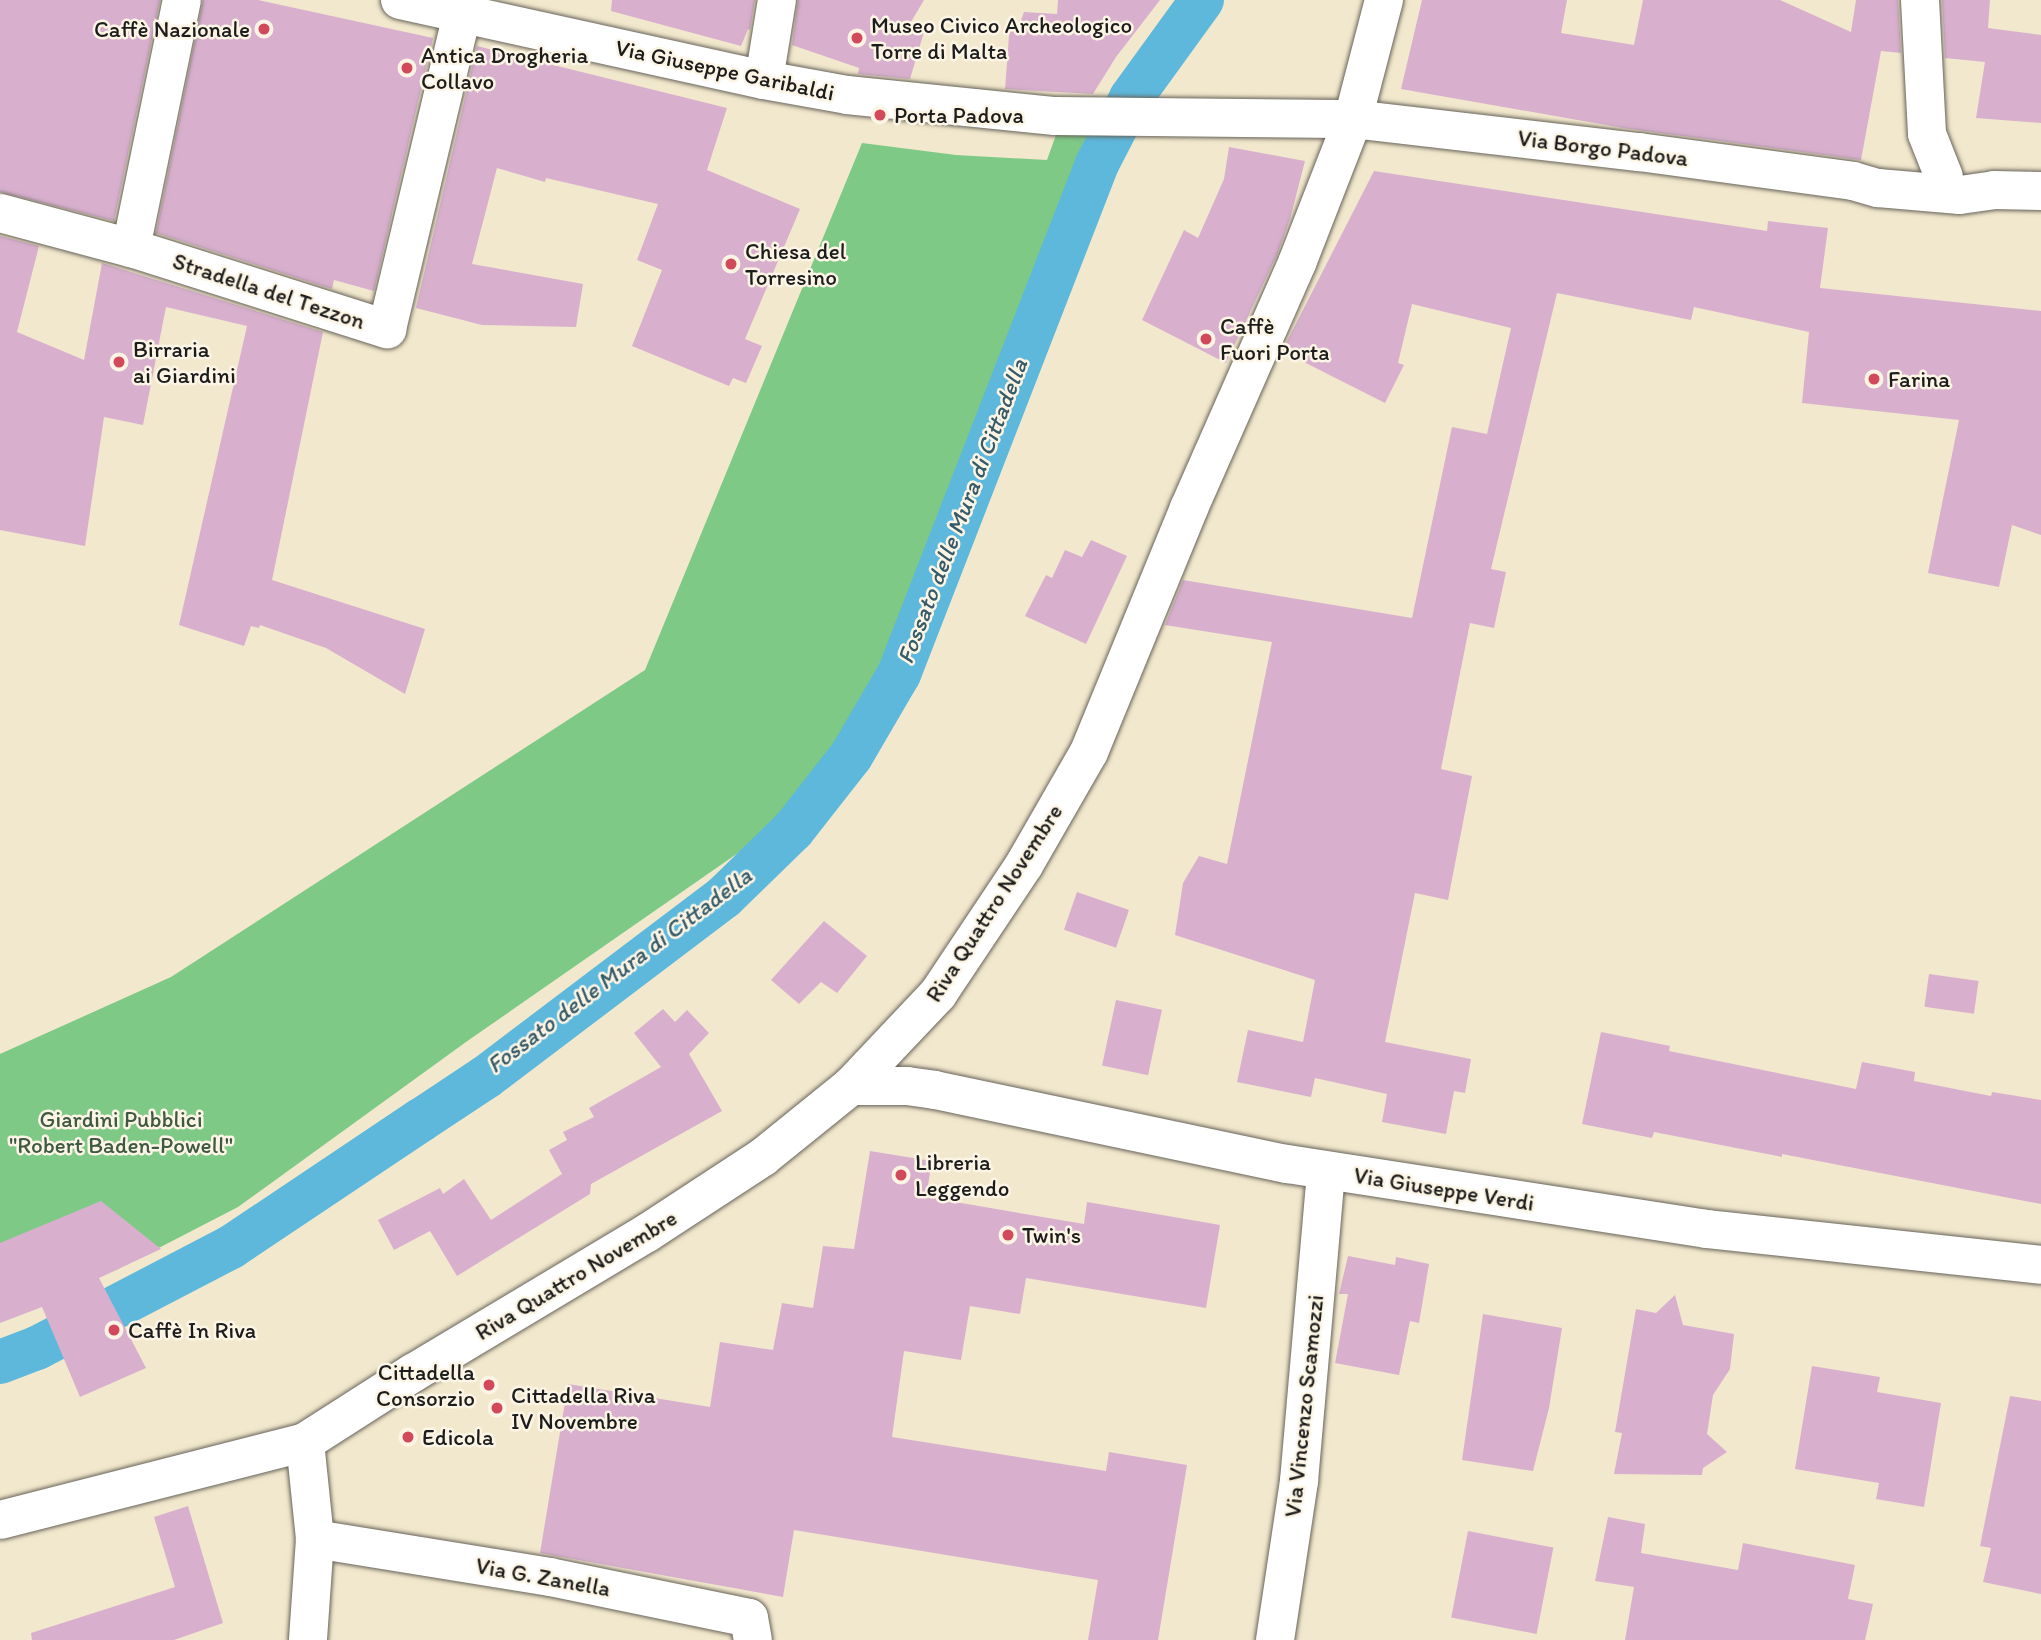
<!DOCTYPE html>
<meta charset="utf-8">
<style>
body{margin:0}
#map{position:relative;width:2041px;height:1640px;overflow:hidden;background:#f2e8cd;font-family:Itim,sans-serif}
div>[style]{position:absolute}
.green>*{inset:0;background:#7ec986}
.canal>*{height:44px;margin:-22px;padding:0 22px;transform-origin:22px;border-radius:22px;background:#5db8db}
.building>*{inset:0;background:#d8b0ce;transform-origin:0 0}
.roads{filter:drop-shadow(0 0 2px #67635a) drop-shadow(0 0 2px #67635a)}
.minor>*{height:38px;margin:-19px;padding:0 19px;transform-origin:19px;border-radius:19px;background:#fff}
.tertiary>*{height:38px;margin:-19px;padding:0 19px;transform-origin:19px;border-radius:19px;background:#fff}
.dots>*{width:19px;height:19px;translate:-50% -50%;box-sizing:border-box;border:4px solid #fcf5e5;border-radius:50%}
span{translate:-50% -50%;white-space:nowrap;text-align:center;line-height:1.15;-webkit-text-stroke:5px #fcf5e5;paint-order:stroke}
.poi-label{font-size:23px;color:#1c1c1c}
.left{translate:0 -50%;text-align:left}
.right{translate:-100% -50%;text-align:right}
.street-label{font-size:23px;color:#1c1c1c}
.park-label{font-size:23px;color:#3e5941}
.water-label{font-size:24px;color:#365a68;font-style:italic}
</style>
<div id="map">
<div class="green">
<i style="clip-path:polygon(1091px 130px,915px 601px,847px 738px,761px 837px,466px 1042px,238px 1207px,118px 1269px,20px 1313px,2px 1315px,0 1323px,0 1054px,171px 977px,645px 670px,862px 143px,956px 155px,1047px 160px,1057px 132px)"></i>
</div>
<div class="canal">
<i style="left:0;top:1362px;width:40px;rotate:-21deg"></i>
<i style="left:37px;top:1348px;width:219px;rotate:-27.5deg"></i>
<i style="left:231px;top:1247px;width:229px;rotate:-33.8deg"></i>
<i style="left:421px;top:1120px;width:78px;rotate:-33.5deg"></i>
<i style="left:486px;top:1077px;width:298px;rotate:-37.1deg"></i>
<i style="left:724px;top:897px;width:96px;rotate:-44.2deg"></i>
<i style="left:793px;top:830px;width:94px;rotate:-51.9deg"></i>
<i style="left:851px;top:756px;width:95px;rotate:-59.7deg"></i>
<i style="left:899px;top:674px;width:547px;rotate:-68.78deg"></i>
<i style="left:1097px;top:164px;width:74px;rotate:-62.7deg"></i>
<i style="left:1131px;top:98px;width:121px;rotate:-54.1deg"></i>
</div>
<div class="building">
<i style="clip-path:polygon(0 0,160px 0,114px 221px,0 192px)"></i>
<i style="clip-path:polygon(203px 0,258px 0,433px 38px,374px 291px,334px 280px,332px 289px,156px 233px)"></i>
<i style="clip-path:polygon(612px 0,755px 0,750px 30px,748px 29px,741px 46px,611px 11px)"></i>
<i style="clip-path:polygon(798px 0,924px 0,908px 27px,924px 32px,910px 79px,858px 74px,859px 68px,792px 45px)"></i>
<i style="clip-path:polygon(1058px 0,1160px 0,1116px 57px,1093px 94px,1005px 89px,1010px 22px,1020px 23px,1024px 12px,1057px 14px)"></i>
<i style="clip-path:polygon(1422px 0,1567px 0,1561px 33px,1634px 45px,1643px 0,1780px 0,1851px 32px,1856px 0,1898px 0,1901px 53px,1881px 51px,1861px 160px,1623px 128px,1401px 89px)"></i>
<i style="clip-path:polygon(1942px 0,1990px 0,1988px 28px,2041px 35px,2041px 123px,1976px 118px,1985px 62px,1945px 58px)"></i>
<i style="clip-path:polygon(477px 46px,727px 108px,707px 170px,800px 209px,745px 339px,762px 346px,746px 383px,733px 378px,729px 386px,632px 346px,662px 270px,637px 260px,658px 204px,546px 178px,545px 182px,497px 168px,472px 264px,583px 284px,576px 327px,482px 325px,416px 308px)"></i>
<i style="clip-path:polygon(1229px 147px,1305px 161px,1290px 219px,1277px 255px,1226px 363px,1142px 320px,1184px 230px,1198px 238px,1224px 179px)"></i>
<i style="clip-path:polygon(1374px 171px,1767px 231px,1768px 221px,1828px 228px,1820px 288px,2041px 311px,2041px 535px,2012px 525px,1999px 587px,1928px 573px,1959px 420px,1802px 403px,1809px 332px,1694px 307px,1691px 320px,1557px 293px,1491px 569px,1506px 572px,1494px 628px,1470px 623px,1441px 769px,1472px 776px,1448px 900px,1415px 893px,1385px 1042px,1471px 1059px,1465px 1093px,1454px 1091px,1446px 1134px,1382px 1122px,1387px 1094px,1315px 1078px,1311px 1097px,1237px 1082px,1248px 1030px,1303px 1042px,1315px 980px,1175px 935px,1183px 883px,1199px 856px,1227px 864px,1272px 642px,1165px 625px,1183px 580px,1412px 618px,1452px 427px,1487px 434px,1511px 328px,1412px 304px,1398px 363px,1404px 365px,1385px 403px,1282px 351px)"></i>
<i style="clip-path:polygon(0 236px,39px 246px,17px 332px,84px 360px,102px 263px,323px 332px,272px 580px,425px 629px,405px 694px,326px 648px,260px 625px,259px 628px,251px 626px,244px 646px,179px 625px,247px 326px,166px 307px,143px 425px,104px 417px,85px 546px,0 530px)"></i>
<i style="clip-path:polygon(1091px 540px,1127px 556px,1086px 644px,1025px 616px,1046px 575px,1052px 578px,1065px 550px,1082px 557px)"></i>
<i style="left:1077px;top:892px;width:55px;height:40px;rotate:19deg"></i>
<i style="clip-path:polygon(824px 921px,867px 956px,837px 993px,821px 982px,799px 1004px,771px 980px)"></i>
<i style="left:1929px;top:974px;width:50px;height:33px;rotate:8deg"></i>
<i style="left:1116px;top:1000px;width:47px;height:67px;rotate:12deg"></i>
<i style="clip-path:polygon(663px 1009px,675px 1022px,687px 1010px,709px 1033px,689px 1054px,722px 1111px,591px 1184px,590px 1194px,457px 1276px,430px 1231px,394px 1250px,378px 1220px,440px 1188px,443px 1194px,464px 1179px,491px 1220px,562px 1174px,549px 1150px,567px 1140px,563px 1132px,594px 1117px,589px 1108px,661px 1067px,634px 1033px)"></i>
<i style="clip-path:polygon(1601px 1032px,1670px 1046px,1669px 1051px,1856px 1089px,1862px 1062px,1915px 1072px,1914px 1081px,1991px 1096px,1992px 1092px,2041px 1100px,2041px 1204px,1782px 1154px,1782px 1157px,1654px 1132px,1652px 1138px,1582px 1124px)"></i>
<i style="clip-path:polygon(870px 1151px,932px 1161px,926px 1197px,1084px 1224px,1087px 1202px,1220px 1225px,1206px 1308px,1026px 1278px,1020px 1314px,970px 1306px,961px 1360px,904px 1351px,892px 1437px,1106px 1471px,1109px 1452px,1187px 1465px,1158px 1640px,1088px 1640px,1098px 1580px,794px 1530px,783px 1597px,540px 1553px,568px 1384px,710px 1407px,720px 1342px,773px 1350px,782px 1303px,813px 1308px,823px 1246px,854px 1249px)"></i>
<i style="clip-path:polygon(101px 1201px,161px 1249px,99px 1278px,146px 1368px,80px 1397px,42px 1307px,0 1323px,0 1243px)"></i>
<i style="clip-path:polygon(1348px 1256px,1395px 1265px,1396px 1257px,1429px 1264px,1419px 1323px,1410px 1321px,1399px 1375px,1335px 1363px,1348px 1294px,1339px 1294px)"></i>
<i style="clip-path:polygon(1675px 1295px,1683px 1325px,1734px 1334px,1730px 1369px,1713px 1395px,1707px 1434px,1727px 1452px,1703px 1468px,1702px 1475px,1614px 1474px,1622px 1433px,1615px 1432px,1636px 1309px,1656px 1313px)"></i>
<i style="clip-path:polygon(1483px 1314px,1562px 1328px,1549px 1408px,1533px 1471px,1462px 1460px)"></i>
<i style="clip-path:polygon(1812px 1366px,1880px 1377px,1877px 1392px,1941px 1403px,1924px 1507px,1876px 1499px,1879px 1483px,1795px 1469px)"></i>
<i style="clip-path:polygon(2010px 1396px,2041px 1401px,2041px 1594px,1983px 1582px,1991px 1548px,1980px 1546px)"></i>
<i style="clip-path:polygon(188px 1506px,223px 1623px,174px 1640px,32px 1640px,31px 1633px,175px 1587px,154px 1517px)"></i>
<i style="clip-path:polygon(1608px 1517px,1645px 1524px,1641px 1553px,1738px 1570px,1743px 1543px,1855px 1565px,1848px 1599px,1873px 1604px,1865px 1640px,1625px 1640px,1634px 1587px,1595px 1581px)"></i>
<i style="left:1468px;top:1531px;width:87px;height:88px;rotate:11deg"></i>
</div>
<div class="roads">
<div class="minor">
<i style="left:400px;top:0;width:373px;rotate:12.4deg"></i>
<i style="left:764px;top:80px;width:84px;rotate:10.2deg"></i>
<i style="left:847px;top:95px;width:209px;rotate:5.8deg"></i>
<i style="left:1055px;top:116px;width:298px;rotate:0.6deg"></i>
<i style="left:1920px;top:0;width:134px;rotate:87deg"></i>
<i style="left:1927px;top:134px;width:46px;rotate:68.4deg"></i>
<i style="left:764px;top:80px;width:81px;rotate:-80.8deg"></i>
<i style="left:0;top:213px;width:136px;rotate:15deg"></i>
<i style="left:131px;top:248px;width:269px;rotate:17.6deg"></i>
<i style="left:387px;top:329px;width:325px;rotate:-76.6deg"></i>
<i style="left:131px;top:248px;width:253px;rotate:-78.4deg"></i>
<i style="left:851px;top:1086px;width:56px"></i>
<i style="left:907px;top:1086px;width:28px;rotate:8deg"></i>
<i style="left:935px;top:1090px;width:360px;rotate:11.9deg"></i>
<i style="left:1287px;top:1164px;width:424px;rotate:8.8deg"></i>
<i style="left:1706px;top:1229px;width:337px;rotate:6.1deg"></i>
<i style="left:305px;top:1442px;width:98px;rotate:84.1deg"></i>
<i style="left:315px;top:1539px;width:101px;rotate:94deg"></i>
<i style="left:315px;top:1539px;width:238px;rotate:9.2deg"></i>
<i style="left:550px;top:1577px;width:203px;rotate:11.6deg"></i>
<i style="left:749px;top:1618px;width:22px;rotate:80deg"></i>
<i style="left:1275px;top:1640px;width:161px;rotate:-81.4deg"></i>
<i style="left:1299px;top:1481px;width:311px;rotate:-85deg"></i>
</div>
<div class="tertiary">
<i style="left:1353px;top:119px;width:288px;rotate:6.6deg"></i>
<i style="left:1639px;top:152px;width:216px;rotate:7.7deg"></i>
<i style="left:1853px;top:181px;width:26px;rotate:16deg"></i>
<i style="left:1878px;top:188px;width:82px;rotate:4.9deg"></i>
<i style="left:1960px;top:195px;width:34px;rotate:-8deg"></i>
<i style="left:1994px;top:190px;width:47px;rotate:1.2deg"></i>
<i style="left:0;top:1520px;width:315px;rotate:-14.3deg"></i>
<i style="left:305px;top:1442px;width:128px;rotate:-32.6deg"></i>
<i style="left:413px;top:1373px;width:273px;rotate:-30.9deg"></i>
<i style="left:647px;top:1233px;width:139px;rotate:-33.2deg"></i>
<i style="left:763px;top:1157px;width:113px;rotate:-38.9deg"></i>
<i style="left:851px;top:1086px;width:127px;rotate:-46.6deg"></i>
<i style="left:938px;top:994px;width:155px;rotate:-56.3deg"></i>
<i style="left:1024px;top:865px;width:130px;rotate:-60.1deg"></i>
<i style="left:1089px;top:752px;width:264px;rotate:-67.7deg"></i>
<i style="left:1189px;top:508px;width:268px;rotate:-66.2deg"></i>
<i style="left:1297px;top:263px;width:155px;rotate:-68.7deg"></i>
<i style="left:1353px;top:119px;width:123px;rotate:-75.4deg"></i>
</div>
</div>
<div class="dots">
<i style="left:264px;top:29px;background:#d1495b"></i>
<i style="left:857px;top:38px;background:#d1495b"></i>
<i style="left:407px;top:68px;background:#d1495b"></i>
<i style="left:880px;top:115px;background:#d1495b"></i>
<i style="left:731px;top:264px;background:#d1495b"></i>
<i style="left:1206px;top:339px;background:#d1495b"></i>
<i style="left:119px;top:362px;background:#d1495b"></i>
<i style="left:1874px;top:379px;background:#d1495b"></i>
<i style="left:901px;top:1175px;background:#d1495b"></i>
<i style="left:1008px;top:1235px;background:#d1495b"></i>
<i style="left:114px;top:1330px;background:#d1495b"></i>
<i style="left:489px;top:1385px;background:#d1495b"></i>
<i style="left:497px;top:1408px;background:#d1495b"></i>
<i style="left:408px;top:1437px;background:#d1495b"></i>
</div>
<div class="poi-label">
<span class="left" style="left:871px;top:38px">Museo Civico Archeologico<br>Torre di Malta</span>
<span class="right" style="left:250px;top:29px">Caffè Nazionale</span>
<span class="left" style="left:421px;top:68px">Antica Drogheria<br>Collavo</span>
<span class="left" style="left:894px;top:115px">Porta Padova</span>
<span class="left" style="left:745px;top:264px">Chiesa del<br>Torresino</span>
<span class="left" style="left:1220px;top:339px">Caffè<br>Fuori Porta</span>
<span class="left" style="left:133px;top:362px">Birraria<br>ai Giardini</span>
<span class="left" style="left:1888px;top:379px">Farina</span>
<span class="left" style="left:915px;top:1175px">Libreria<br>Leggendo</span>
<span class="left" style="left:1022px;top:1235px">Twin's</span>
<span class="left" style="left:128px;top:1330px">Caffè In Riva</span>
<span class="right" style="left:475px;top:1385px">Cittadella<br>Consorzio</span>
<span class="left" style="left:511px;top:1408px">Cittadella Riva<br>IV Novembre</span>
<span class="left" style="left:422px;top:1437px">Edicola</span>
</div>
<div class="street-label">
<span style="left:725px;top:70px;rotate:12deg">Via Giuseppe Garibaldi</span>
<span style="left:1603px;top:148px;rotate:7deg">Via Borgo Padova</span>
<span style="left:269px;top:291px;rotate:18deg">Stradella del Tezzon</span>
<span style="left:994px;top:903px;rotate:-57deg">Riva Quattro Novembre</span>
<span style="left:1444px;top:1189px;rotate:9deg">Via Giuseppe Verdi</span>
<span style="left:576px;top:1275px;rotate:-31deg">Riva Quattro Novembre</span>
<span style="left:1304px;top:1406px;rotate:-84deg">Via Vincenzo Scamozzi</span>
<span style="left:543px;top:1577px;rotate:10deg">Via G. Zanella</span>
</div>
<div class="park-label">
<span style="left:121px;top:1132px">Giardini Pubblici<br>"Robert Baden-Powell"</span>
</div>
<div class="water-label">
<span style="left:962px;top:511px;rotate:-69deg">Fossato delle Mura di Cittadella</span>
<span style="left:619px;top:970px;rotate:-37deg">Fossato delle Mura di Cittadella</span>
</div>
</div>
